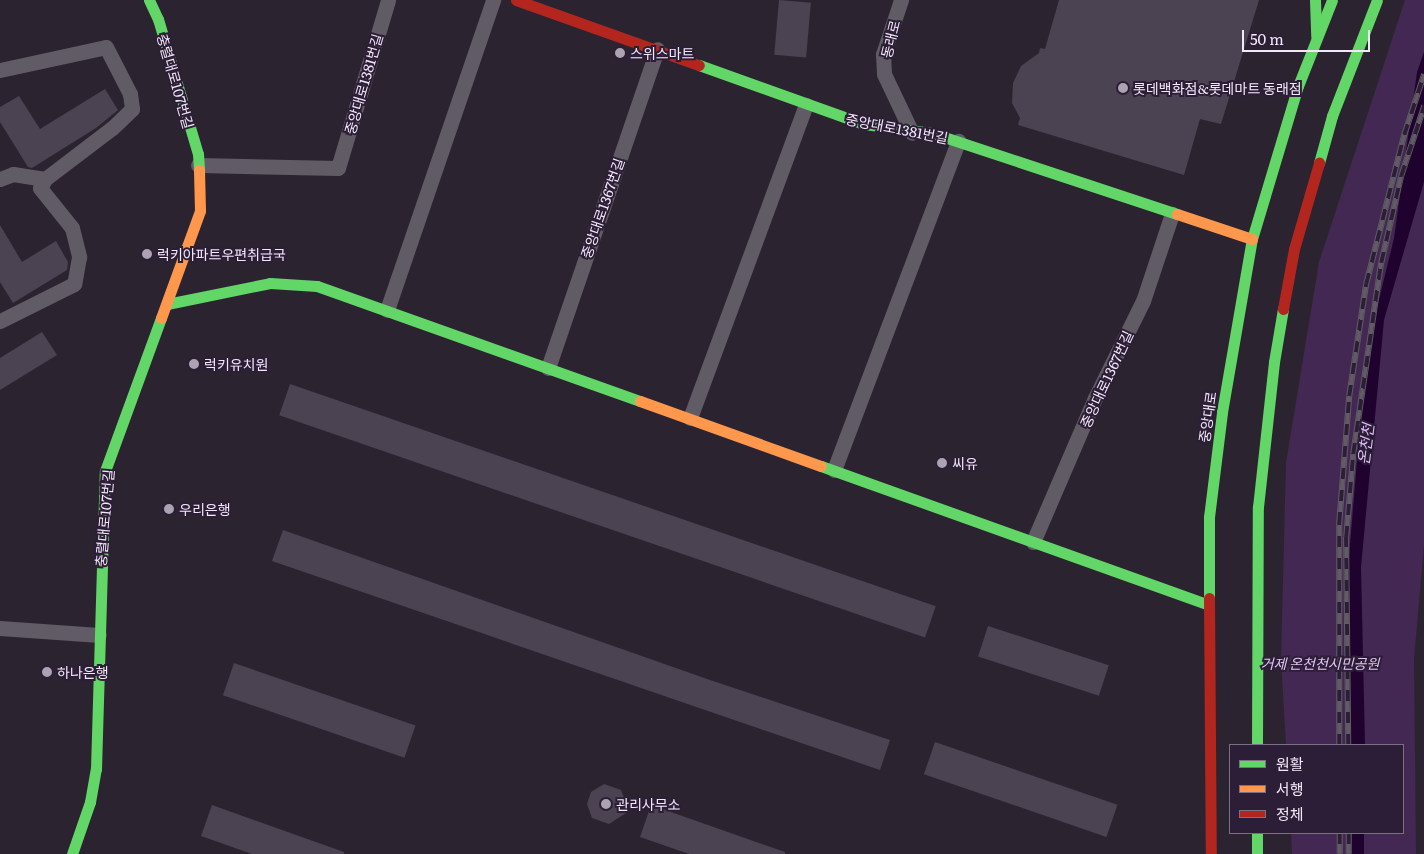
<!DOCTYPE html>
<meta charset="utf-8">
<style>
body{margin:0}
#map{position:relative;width:1424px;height:854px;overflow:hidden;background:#2b2430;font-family:Literata,"Noto Sans KR",serif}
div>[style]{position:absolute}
.green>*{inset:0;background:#432853}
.water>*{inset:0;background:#1f032e;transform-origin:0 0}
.building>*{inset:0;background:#4b4252;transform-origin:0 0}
.street>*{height:15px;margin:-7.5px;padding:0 7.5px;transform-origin:7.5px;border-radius:7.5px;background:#615b66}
.fast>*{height:11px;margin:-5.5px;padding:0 5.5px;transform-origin:5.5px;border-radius:5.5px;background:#63d668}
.slow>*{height:11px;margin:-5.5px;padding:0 5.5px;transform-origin:5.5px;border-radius:5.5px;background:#ff974d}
.jam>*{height:11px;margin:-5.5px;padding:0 5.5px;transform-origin:5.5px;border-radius:5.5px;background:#b3261e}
.rail>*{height:5.5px;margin-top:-2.75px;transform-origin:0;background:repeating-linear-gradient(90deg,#2c1e36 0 11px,#615b65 0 22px);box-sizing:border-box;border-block:1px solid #615b65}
.dots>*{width:14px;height:14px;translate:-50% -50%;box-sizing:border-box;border:2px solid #2c1e36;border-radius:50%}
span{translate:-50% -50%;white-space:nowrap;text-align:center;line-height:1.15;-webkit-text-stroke:4px #2c1e36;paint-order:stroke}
.street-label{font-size:14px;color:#f1e8f8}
.poi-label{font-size:14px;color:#f1e8f8}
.left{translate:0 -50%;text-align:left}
.park-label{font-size:14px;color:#e0c4f4;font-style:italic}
.water-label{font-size:15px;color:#e3bdfe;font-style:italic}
.legend{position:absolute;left:1229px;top:744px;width:175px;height:90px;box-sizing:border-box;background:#2c1e36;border:1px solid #7b6f84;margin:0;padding:6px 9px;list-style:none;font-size:15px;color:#f1e8f8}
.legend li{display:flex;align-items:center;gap:10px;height:25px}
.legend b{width:25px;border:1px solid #7b6f84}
.scale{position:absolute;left:1242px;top:30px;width:128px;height:22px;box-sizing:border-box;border:2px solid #f1e8f8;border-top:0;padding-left:6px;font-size:15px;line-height:18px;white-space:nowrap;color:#f1e8f8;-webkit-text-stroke:4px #2c1e36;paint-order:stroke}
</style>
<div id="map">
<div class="green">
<i style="clip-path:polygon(1405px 0,1424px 0,1424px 545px,1414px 659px,1416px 854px,1292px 854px,1291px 833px,1403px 833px,1403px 745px,1286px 745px,1281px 660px,1286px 463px,1319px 262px)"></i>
</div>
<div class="water">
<i style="clip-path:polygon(1424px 52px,1424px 182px,1384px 320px,1361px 567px,1365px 745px,1350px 745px,1348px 569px,1362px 400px,1374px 320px,1394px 238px,1417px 72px)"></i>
<i style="left:1351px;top:833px;width:13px;height:21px"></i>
</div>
<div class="building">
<i style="left:779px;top:0;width:32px;height:55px;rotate:5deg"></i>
<i style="clip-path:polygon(1059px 0,1259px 0,1221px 124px,1200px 119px,1184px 175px,1018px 125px,1020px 118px,1012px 103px,1013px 83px,1021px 66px,1039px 53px,1040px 48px,1045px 49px)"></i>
<i style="clip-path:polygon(105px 89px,118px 110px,96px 128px,32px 168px,28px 167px,0 122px,0 107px,19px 96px,40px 129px)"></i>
<i style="clip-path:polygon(0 225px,22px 262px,56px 241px,68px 262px,67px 270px,13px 303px,0 282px)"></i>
<i style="clip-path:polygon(42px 332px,57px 355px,0 390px,0 358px)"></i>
<i style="left:290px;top:384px;width:683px;height:33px;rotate:19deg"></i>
<i style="clip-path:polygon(283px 530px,710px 680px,890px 740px,880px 770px,272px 561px)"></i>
<i style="left:988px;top:626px;width:127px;height:32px;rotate:18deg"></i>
<i style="left:234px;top:663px;width:192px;height:34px;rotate:19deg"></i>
<i style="left:935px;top:742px;width:193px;height:34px;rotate:19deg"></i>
<i style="clip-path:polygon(604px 784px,621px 790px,629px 811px,609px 824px,592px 818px,587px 804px,591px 792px)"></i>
<i style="clip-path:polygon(212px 805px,344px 852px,344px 854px,252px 854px,201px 836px)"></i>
<i style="clip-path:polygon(651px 805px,785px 852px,785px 854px,689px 854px,640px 837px)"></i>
</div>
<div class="street">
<i style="left:901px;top:0;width:57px;rotate:108.4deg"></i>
<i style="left:883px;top:54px;width:20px;rotate:87deg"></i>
<i style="left:884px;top:74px;width:65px;rotate:64.6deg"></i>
<i style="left:0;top:70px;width:108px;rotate:-12.2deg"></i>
<i style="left:106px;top:47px;width:53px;rotate:62.9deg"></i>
<i style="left:130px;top:94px;width:15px;rotate:82deg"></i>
<i style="left:132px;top:109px;width:28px;rotate:136deg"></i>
<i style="left:112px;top:128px;width:84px;rotate:142.7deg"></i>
<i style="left:45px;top:179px;width:10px;rotate:119deg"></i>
<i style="left:40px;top:188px;width:51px;rotate:51.3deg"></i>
<i style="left:72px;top:228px;width:30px;rotate:76deg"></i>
<i style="left:79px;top:257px;width:27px;rotate:100deg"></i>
<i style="left:74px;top:284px;width:83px;rotate:153.4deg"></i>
<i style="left:198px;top:165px;width:140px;rotate:1.2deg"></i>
<i style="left:338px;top:168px;width:175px;rotate:-73.4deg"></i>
<i style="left:0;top:179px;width:14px;rotate:-21deg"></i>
<i style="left:13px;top:174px;width:32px;rotate:9deg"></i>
<i style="left:387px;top:310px;width:328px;rotate:-71.1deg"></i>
<i style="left:548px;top:368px;width:337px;rotate:-71.1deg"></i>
<i style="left:690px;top:418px;width:334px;rotate:-69.7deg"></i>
<i style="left:834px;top:470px;width:352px;rotate:-69.3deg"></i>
<i style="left:1033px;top:542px;width:157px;rotate:-66.7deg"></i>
<i style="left:1095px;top:398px;width:108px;rotate:-63.7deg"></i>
<i style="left:1143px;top:301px;width:92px;rotate:-71.6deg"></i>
<i style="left:0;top:628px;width:99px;rotate:4deg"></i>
</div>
<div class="fast">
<i style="left:149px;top:0;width:21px;rotate:65deg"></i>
<i style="left:158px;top:19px;width:141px;rotate:73.5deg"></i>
<i style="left:198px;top:154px;width:16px;rotate:86deg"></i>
<i style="left:1315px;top:0;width:36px;rotate:88deg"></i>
<i style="left:699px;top:65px;width:175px;rotate:19.7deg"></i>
<i style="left:864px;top:124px;width:69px;rotate:7.5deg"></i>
<i style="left:932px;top:133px;width:258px;rotate:18.3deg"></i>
<i style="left:1319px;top:163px;width:49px;rotate:-74.5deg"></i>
<i style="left:1332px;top:116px;width:124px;rotate:-68.8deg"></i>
<i style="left:167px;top:304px;width:105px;rotate:-11.5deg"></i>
<i style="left:270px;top:283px;width:47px;rotate:3.7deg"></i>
<i style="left:317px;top:286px;width:343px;rotate:19.6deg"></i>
<i style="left:821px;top:466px;width:412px;rotate:19.7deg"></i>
<i style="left:1209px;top:598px;width:81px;rotate:-90deg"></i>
<i style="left:1209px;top:517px;width:106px;rotate:-82.9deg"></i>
<i style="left:1222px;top:412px;width:176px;rotate:-80.2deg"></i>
<i style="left:1252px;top:239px;width:160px;rotate:-73.3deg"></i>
<i style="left:1298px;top:86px;width:92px;rotate:-68.4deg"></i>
<i style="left:1257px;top:745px;width:238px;rotate:-89.8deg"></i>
<i style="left:1258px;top:507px;width:146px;rotate:-83.7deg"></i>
<i style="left:1274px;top:362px;width:54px;rotate:-80.4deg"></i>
<i style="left:1257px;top:833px;width:21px;rotate:90deg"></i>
<i style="left:72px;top:854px;width:55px;rotate:-70.9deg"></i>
<i style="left:90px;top:802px;width:34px;rotate:-80deg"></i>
<i style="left:96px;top:769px;width:298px;rotate:-88.3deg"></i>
<i style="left:105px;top:471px;width:163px;rotate:-69.9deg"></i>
</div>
<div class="slow">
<i style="left:1177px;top:214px;width:79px;rotate:18.4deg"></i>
<i style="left:161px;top:318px;width:114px;rotate:-70deg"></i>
<i style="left:200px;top:211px;width:41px;rotate:-91.4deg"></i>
<i style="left:640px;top:401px;width:192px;rotate:19.8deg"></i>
</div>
<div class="jam">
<i style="left:516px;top:0;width:194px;rotate:19.6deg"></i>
<i style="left:1283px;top:309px;width:61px;rotate:-79.6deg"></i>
<i style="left:1294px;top:249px;width:90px;rotate:-73.8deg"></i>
<i style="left:1209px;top:598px;width:256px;rotate:89.6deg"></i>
</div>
<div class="rail">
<i style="left:1339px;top:745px;width:222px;rotate:-90deg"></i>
<i style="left:1339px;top:523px;width:127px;rotate:-85.5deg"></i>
<i style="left:1349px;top:396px;width:113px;rotate:-81.4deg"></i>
<i style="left:1366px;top:284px;width:154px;rotate:-75.7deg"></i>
<i style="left:1404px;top:135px;width:64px;rotate:-71.8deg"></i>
<i style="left:1348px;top:745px;width:208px;rotate:-90.6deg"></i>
<i style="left:1346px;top:537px;width:83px;rotate:-85.2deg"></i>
<i style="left:1353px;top:454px;width:193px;rotate:-81.7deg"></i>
<i style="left:1381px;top:263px;width:89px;rotate:-77.1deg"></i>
<i style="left:1401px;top:176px;width:74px;rotate:-71.8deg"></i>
<i style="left:1340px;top:833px;width:21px;rotate:90deg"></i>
<i style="left:1349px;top:833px;width:21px;rotate:90deg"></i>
</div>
<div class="dots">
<i style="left:620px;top:53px;background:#aca3b2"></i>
<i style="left:1123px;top:88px;background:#aca3b2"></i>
<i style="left:147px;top:254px;background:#aca3b2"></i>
<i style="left:194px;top:364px;background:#aca3b2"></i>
<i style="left:942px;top:463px;background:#aca3b2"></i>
<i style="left:169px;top:509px;background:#aca3b2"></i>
<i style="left:47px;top:672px;background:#aca3b2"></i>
<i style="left:606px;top:804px;background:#aca3b2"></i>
</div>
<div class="street-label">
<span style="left:890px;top:39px;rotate:-76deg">동래로</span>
<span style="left:176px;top:81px;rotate:74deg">충렬대로107번길</span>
<span style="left:363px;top:84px;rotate:-74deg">중앙대로1381번길</span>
<span style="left:897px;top:128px;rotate:11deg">중앙대로1381번길</span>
<span style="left:602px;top:208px;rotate:-71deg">중앙대로1367번길</span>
<span style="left:1106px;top:379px;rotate:-65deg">중앙대로1367번길</span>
<span style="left:1207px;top:417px;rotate:-82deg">중앙대로</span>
<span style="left:104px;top:518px;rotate:-85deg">충렬대로107번길</span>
</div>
<div class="poi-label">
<span class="left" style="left:630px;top:53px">스위스마트</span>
<span class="left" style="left:1133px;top:88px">롯데백화점&amp;롯데마트 동래점</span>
<span class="left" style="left:157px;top:254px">럭키아파트우편취급국</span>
<span class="left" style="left:204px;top:364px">럭키유치원</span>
<span class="left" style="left:952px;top:463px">씨유</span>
<span class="left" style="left:179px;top:509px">우리은행</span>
<span class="left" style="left:57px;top:672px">하나은행</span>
<span class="left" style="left:616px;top:804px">관리사무소</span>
</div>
<div class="park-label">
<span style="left:1320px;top:663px">거제 온천천시민공원</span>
</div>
<div class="water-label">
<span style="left:1365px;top:444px;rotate:-83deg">온천천</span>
</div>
<ul class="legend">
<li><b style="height:6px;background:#63d668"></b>원활</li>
<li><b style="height:6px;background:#ff974d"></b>서행</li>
<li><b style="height:6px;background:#b3261e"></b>정체</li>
</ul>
<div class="scale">50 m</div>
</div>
